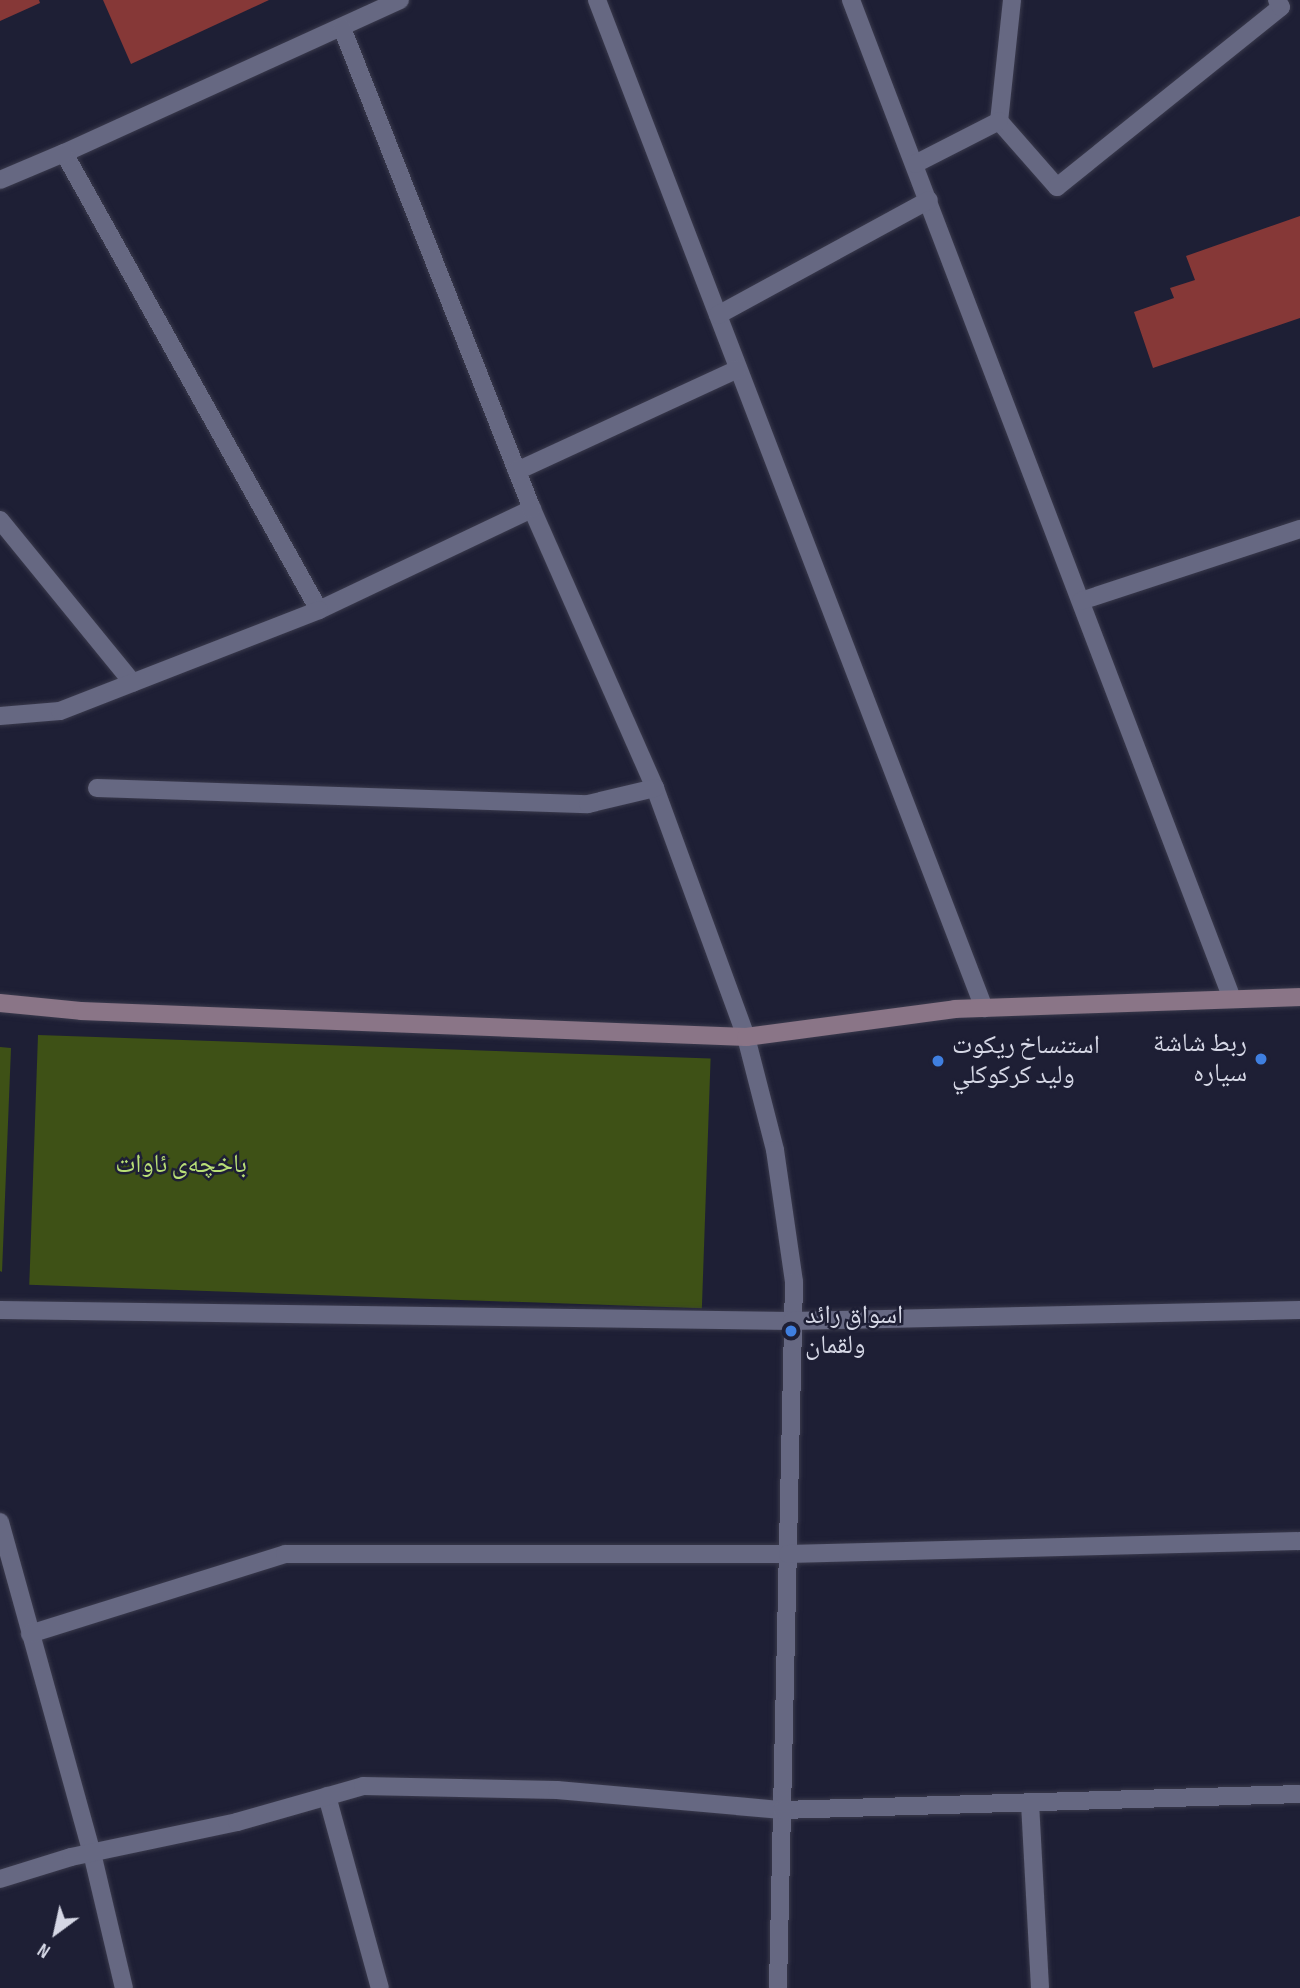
<!DOCTYPE html>
<meta charset="utf-8">
<style>
body{margin:0}
#map{position:relative;width:1300px;height:1988px;overflow:hidden;background:#1e1f35;font-family:"Sofia Sans Condensed","Noto Naskh Arabic",sans-serif}
div>[style]{position:absolute}
.green>*{inset:0;background:#3e5116;transform-origin:0 0}
.building>*{inset:0;background:#863837}
.roads{filter:drop-shadow(0 0 2px #3a3a4c) drop-shadow(0 0 2px #3a3a4c)}
.minor>*{height:18px;margin:-9px;padding:0 9px;transform-origin:9px;border-radius:9px;background:#666882}
.secondary>*{height:18px;margin:-9px;padding:0 9px;transform-origin:9px;border-radius:9px;background:#8a7587}
.dots>*{width:19px;height:19px;translate:-50% -50%;box-sizing:border-box;border:4px solid #1e1f35;border-radius:50%}
span{translate:-50% -50%;white-space:nowrap;text-align:center;line-height:1.15;-webkit-text-stroke:5px #1e1f35;paint-order:stroke}
.poi-label{font-size:26px;color:#d5d7e5}
.right{translate:-100% -50%;text-align:right}
.left{translate:0 -50%;text-align:left}
.park-label{font-size:26px;color:#b9df77}
.north{position:absolute;left:21px;top:1897px;width:70px;height:70px;-webkit-text-stroke:5px #1e1f35;paint-order:stroke;rotate:213deg;font-size:19px;font-weight:700;line-height:28px;text-align:center;color:#d5d7e5}
.north::after{content:'';display:block;margin:auto;width:24px;height:32px;background:#d5d7e5;clip-path:polygon(50% 0,100% 100%,50% 72%,0 100%)}
</style>
<div id="map">
<div class="green">
<i style="left:38px;top:1035px;width:673px;height:250px;rotate:2deg"></i>
<i style="clip-path:polygon(0 1047px,11px 1048px,2px 1272px,0 1271px)"></i>
</div>
<div class="building">
<i style="clip-path:polygon(0 0,39px 0,40px 3px,0 21px)"></i>
<i style="clip-path:polygon(103px 0,269px 0,131px 64px)"></i>
<i style="clip-path:polygon(1300px 216px,1300px 318px,1153px 368px,1134px 312px,1174px 298px,1170px 288px,1195px 280px,1186px 256px)"></i>
</div>
<div class="roads">
<div class="minor">
<i style="left:400px;top:0;width:369px;rotate:155.5deg"></i>
<i style="left:64px;top:153px;width:523px;rotate:60.84deg"></i>
<i style="left:319px;top:610px;width:236px;rotate:-25.4deg"></i>
<i style="left:532px;top:509px;width:305px;rotate:66.2deg"></i>
<i style="left:655px;top:788px;width:265px;rotate:69.9deg"></i>
<i style="left:746px;top:1037px;width:117px;rotate:75.6deg"></i>
<i style="left:775px;top:1150px;width:133px;rotate:81.8deg"></i>
<i style="left:794px;top:1282px;width:706px;rotate:91.3deg"></i>
<i style="left:597px;top:0;width:1080px;rotate:69deg"></i>
<i style="left:851px;top:0;width:1069px;rotate:69.12deg"></i>
<i style="left:1012px;top:0;width:122px;rotate:96.1deg"></i>
<i style="left:999px;top:121px;width:88px;rotate:48.7deg"></i>
<i style="left:1057px;top:187px;width:287px;rotate:-38.8deg"></i>
<i style="left:1281px;top:7px;width:8px;rotate:-120deg"></i>
<i style="left:342px;top:28px;width:517px;rotate:68.45deg"></i>
<i style="left:915px;top:164px;width:94px;rotate:-27.1deg"></i>
<i style="left:0;top:180px;width:69px;rotate:-22.9deg"></i>
<i style="left:718px;top:315px;width:240px;rotate:-28.6deg"></i>
<i style="left:517px;top:471px;width:243px;rotate:-24.8deg"></i>
<i style="left:0;top:520px;width:210px;rotate:50.8deg"></i>
<i style="left:1081px;top:601px;width:231px;rotate:-18.2deg"></i>
<i style="left:0;top:716px;width:60px;rotate:-4.8deg"></i>
<i style="left:60px;top:711px;width:278px;rotate:-21.3deg"></i>
<i style="left:97px;top:788px;width:491px;rotate:1.9deg"></i>
<i style="left:588px;top:804px;width:69px;rotate:-13.4deg"></i>
<i style="left:0;top:1310px;width:792px;rotate:0.8deg"></i>
<i style="left:792px;top:1321px;width:508px;rotate:-1.24deg"></i>
<i style="left:0;top:1522px;width:344px;rotate:74.5deg"></i>
<i style="left:92px;top:1853px;width:139px;rotate:76.7deg"></i>
<i style="left:30px;top:1634px;width:267px;rotate:-17.4deg"></i>
<i style="left:285px;top:1554px;width:503px"></i>
<i style="left:788px;top:1554px;width:512px;rotate:-1.45deg"></i>
<i style="left:327px;top:1796px;width:199px;rotate:74.6deg"></i>
<i style="left:1030px;top:1803px;width:185px;rotate:86.9deg"></i>
<i style="left:0;top:1879px;width:74px;rotate:-17.2deg"></i>
<i style="left:71px;top:1857px;width:170px;rotate:-11.9deg"></i>
<i style="left:237px;top:1822px;width:131px;rotate:-15.9deg"></i>
<i style="left:363px;top:1786px;width:194px;rotate:1.2deg"></i>
<i style="left:557px;top:1790px;width:226px;rotate:5.1deg"></i>
<i style="left:782px;top:1810px;width:518px;rotate:-1.77deg"></i>
</div>
<div class="secondary">
<i style="left:0;top:1003px;width:81px;rotate:5.6deg"></i>
<i style="left:81px;top:1011px;width:666px;rotate:2.24deg"></i>
<i style="left:746px;top:1037px;width:211px;rotate:-7.6deg"></i>
<i style="left:955px;top:1009px;width:345px;rotate:-2deg"></i>
</div>
</div>
<div class="dots">
<i style="left:1261px;top:1059px;background:#3f7fe0"></i>
<i style="left:938px;top:1061px;background:#3f7fe0"></i>
<i style="left:791px;top:1331px;background:#3f7fe0"></i>
</div>
<div class="poi-label">
<span class="right" style="left:1247px;top:1059px">ربط شاشة<br>سياره</span>
<span class="left" style="left:952px;top:1061px">استنساخ ريكوت<br>وليد كركوكلي</span>
<span class="left" style="left:805px;top:1331px">اسواق رائد<br>ولقمان</span>
</div>
<div class="park-label">
<span style="left:181px;top:1165px">باخچەی ئاوات</span>
</div>
<div class="north">N</div>
</div>
